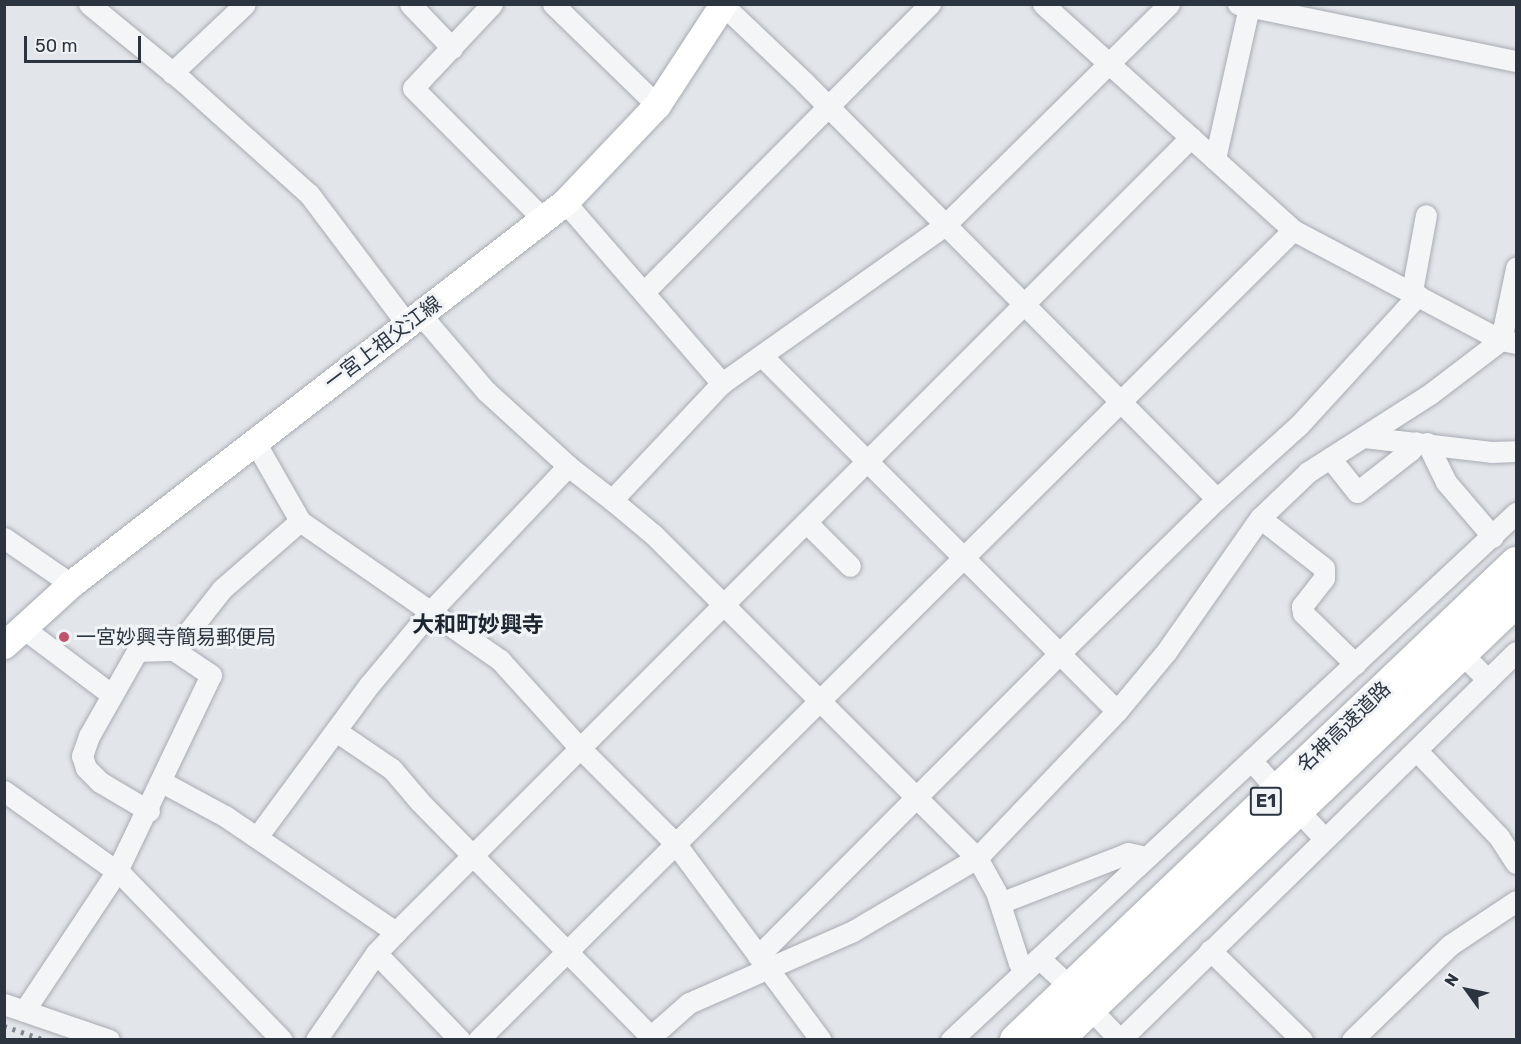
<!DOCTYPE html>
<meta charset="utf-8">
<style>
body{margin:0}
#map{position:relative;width:1521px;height:1044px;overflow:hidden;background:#e2e5e9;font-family:Rubik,"Noto Sans JP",sans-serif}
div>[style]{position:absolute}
.roads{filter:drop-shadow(0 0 2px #a7acb3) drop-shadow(0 0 2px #a7acb3)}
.minor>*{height:21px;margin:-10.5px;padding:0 10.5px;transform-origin:10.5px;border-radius:10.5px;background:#f4f5f7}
.major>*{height:27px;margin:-13.5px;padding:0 13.5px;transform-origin:13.5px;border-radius:13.5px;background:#fff}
.highway>*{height:32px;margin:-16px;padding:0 16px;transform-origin:16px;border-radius:16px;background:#fff}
.rail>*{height:4.5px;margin-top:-2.25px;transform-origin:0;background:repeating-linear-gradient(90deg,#7c8691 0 3px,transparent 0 9px)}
.dots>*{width:16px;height:16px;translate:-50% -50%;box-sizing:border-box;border:3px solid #f1f4f6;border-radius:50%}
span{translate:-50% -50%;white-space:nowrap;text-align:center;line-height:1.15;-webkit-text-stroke:6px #f1f4f6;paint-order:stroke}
.shield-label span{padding:2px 4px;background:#f1f4f6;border:2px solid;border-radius:4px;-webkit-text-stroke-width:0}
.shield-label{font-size:18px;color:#2b343f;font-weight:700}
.street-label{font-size:20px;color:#2b343f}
.poi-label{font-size:20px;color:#2b343f}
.left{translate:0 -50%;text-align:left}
.quarter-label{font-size:22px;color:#1d2530;font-weight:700}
.frame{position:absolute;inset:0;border:6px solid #2b343f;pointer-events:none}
.north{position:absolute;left:1437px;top:960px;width:60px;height:60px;-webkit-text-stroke:4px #f1f4f6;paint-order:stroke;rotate:303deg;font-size:16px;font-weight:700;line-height:24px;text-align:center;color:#2b343f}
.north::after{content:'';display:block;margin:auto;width:21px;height:27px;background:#2b343f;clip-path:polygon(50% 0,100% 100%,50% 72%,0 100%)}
.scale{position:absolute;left:24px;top:36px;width:117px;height:27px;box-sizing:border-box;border:3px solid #2b343f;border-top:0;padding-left:8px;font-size:18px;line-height:21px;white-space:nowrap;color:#2b343f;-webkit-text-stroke:4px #f1f4f6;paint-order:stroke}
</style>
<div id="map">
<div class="roads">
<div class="minor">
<i style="left:89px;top:4px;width:123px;rotate:39.4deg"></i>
<i style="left:184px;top:82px;width:168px;rotate:41.9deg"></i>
<i style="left:309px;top:194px;width:163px;rotate:53deg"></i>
<i style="left:410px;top:4px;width:61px;rotate:46.3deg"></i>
<i style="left:492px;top:4px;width:115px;rotate:133.2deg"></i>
<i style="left:413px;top:88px;width:185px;rotate:45.2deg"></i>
<i style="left:553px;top:4px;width:145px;rotate:44.2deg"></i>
<i style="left:1043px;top:4px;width:337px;rotate:42.1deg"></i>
<i style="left:1293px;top:230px;width:235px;rotate:27.9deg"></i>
<i style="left:1501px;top:340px;width:15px;rotate:11deg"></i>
<i style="left:1238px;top:4px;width:284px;rotate:11.6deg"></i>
<i style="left:723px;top:5px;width:112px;rotate:43.5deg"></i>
<i style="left:804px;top:82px;width:587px;rotate:45.28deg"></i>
<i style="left:172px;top:73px;width:100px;rotate:-43.4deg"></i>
<i style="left:1215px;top:159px;width:156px;rotate:-77.4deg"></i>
<i style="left:565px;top:202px;width:240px;rotate:49.1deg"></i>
<i style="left:1412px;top:291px;width:77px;rotate:-79.6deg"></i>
<i style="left:644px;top:292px;width:406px;rotate:-45.2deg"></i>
<i style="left:421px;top:315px;width:100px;rotate:49.5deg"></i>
<i style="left:486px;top:391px;width:111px;rotate:42.4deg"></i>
<i style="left:568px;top:466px;width:56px;rotate:37.7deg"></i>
<i style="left:762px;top:356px;width:502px;rotate:45deg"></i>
<i style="left:1364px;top:437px;width:128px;rotate:6.7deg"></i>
<i style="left:1491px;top:452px;width:25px;rotate:-2deg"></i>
<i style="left:255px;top:442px;width:91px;rotate:60.3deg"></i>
<i style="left:300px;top:521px;width:244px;rotate:34.8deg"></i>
<i style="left:500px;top:660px;width:118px;rotate:47.8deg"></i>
<i style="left:579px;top:747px;width:136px;rotate:45deg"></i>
<i style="left:675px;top:843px;width:245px;rotate:53.5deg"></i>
<i style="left:1427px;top:443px;width:43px;rotate:64deg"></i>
<i style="left:1446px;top:482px;width:72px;rotate:49.5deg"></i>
<i style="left:1330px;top:458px;width:43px;rotate:51.5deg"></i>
<i style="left:1357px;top:492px;width:68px;rotate:-37.9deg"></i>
<i style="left:1411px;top:450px;width:9px;rotate:-58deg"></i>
<i style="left:1260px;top:518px;width:81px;rotate:38deg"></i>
<i style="left:1324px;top:568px;width:10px;rotate:90deg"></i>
<i style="left:1324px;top:578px;width:36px;rotate:128deg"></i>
<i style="left:1302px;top:606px;width:7px;rotate:82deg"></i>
<i style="left:1303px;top:613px;width:73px;rotate:44.4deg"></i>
<i style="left:806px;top:522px;width:62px;rotate:45deg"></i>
<i style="left:4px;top:538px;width:81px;rotate:34.5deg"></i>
<i style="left:23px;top:628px;width:110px;rotate:36.9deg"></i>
<i style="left:1473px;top:665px;width:21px;rotate:45deg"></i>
<i style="left:336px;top:731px;width:68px;rotate:34.2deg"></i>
<i style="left:392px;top:769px;width:43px;rotate:49.7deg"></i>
<i style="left:420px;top:802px;width:328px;rotate:45.5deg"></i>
<i style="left:1416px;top:750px;width:120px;rotate:46.3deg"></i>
<i style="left:1499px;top:837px;width:31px;rotate:57deg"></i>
<i style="left:1251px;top:760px;width:23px;rotate:49deg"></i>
<i style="left:162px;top:782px;width:72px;rotate:28.4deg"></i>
<i style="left:225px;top:816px;width:207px;rotate:34.2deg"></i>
<i style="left:4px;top:791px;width:146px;rotate:35.5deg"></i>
<i style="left:123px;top:876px;width:228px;rotate:45.9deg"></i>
<i style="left:149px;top:811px;width:57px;rotate:-149.4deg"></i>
<i style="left:100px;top:782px;width:20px;rotate:-135deg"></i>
<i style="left:86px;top:768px;width:13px;rotate:-108deg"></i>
<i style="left:82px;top:756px;width:21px;rotate:-71deg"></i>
<i style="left:89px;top:736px;width:98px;rotate:-60.5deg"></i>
<i style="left:137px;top:651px;width:37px;rotate:-2deg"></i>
<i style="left:174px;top:650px;width:78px;rotate:-51.8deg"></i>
<i style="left:222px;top:589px;width:103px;rotate:-41.1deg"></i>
<i style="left:1307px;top:820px;width:25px;rotate:47deg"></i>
<i style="left:257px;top:837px;width:190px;rotate:-53.6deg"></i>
<i style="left:370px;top:684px;width:94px;rotate:-50.2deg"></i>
<i style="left:430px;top:612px;width:201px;rotate:-46.6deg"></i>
<i style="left:1000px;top:903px;width:137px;rotate:-21.3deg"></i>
<i style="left:1128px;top:853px;width:18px;rotate:13deg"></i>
<i style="left:1210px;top:950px;width:129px;rotate:44.4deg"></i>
<i style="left:376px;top:953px;width:121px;rotate:46deg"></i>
<i style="left:758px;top:956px;width:426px;rotate:-45.1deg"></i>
<i style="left:1059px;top:654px;width:221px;rotate:-44.5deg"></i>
<i style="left:1217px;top:499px;width:110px;rotate:-42.1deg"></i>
<i style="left:1299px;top:425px;width:176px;rotate:-47.5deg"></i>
<i style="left:1039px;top:958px;width:26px;rotate:43deg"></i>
<i style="left:1025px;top:971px;width:10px;rotate:-127deg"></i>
<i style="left:1019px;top:963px;width:75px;rotate:-107.9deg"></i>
<i style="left:996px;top:892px;width:39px;rotate:-119deg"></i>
<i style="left:977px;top:858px;width:457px;rotate:-135deg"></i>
<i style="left:654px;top:535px;width:55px;rotate:-140.2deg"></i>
<i style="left:612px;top:500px;width:161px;rotate:-46.8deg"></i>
<i style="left:722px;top:383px;width:272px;rotate:-35.3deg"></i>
<i style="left:944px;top:226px;width:316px;rotate:-44.6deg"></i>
<i style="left:4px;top:1004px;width:111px;rotate:18.9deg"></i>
<i style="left:24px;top:1011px;width:168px;rotate:-56.4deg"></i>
<i style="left:117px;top:871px;width:217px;rotate:-64.4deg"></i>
<i style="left:211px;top:675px;width:45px;rotate:-146deg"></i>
<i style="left:1100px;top:1019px;width:29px;rotate:46deg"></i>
<i style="left:1120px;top:1040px;width:554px;rotate:-44.42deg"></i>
<i style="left:316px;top:1040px;width:106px;rotate:-55.4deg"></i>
<i style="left:376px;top:953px;width:29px;rotate:-46deg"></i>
<i style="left:396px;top:932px;width:1124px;rotate:-45deg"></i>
<i style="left:478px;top:1040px;width:1149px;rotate:-44.82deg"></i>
<i style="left:647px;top:1040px;width:56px;rotate:-41.4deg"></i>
<i style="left:689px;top:1003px;width:179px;rotate:-23.7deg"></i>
<i style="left:853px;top:931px;width:144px;rotate:-30.5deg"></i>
<i style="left:977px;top:858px;width:203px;rotate:-46.4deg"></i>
<i style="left:1117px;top:711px;width:77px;rotate:-50.3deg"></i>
<i style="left:1166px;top:652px;width:164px;rotate:-55deg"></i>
<i style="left:1260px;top:518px;width:66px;rotate:-43.8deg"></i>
<i style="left:1308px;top:472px;width:145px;rotate:-32.6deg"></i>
<i style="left:1430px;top:394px;width:89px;rotate:-37.3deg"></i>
<i style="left:1501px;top:340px;width:74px;rotate:-78.2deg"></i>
<i style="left:951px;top:1040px;width:773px;rotate:-43.01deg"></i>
<i style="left:1352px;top:1040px;width:136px;rotate:-44.1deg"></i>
<i style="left:1450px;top:945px;width:79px;rotate:-33.7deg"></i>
</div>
<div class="major">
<i style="left:4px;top:645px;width:91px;rotate:-42.3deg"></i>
<i style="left:71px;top:584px;width:624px;rotate:-37.71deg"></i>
<i style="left:565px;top:202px;width:134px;rotate:-46.5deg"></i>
<i style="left:657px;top:105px;width:121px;rotate:-56.8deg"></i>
</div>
<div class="highway">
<i style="left:1016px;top:1040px;width:691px;rotate:-43.65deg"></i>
<i style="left:1057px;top:1040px;width:635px;rotate:-43.72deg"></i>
</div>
</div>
<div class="rail">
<i style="left:4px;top:1026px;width:43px;rotate:18.9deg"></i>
</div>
<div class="dots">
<i style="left:64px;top:637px;background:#c4516a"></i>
</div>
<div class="shield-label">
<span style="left:1266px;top:801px">E1</span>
</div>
<div class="street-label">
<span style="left:383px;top:343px;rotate:-37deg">一宮上祖父江線</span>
<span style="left:1344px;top:727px;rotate:-44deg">名神高速道路</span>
</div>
<div class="poi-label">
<span class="left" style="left:76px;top:637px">一宮妙興寺簡易郵便局</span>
</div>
<div class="quarter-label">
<span style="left:478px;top:625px">大和町妙興寺</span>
</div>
<div class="frame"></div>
<div class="north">N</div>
<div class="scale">50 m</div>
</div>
